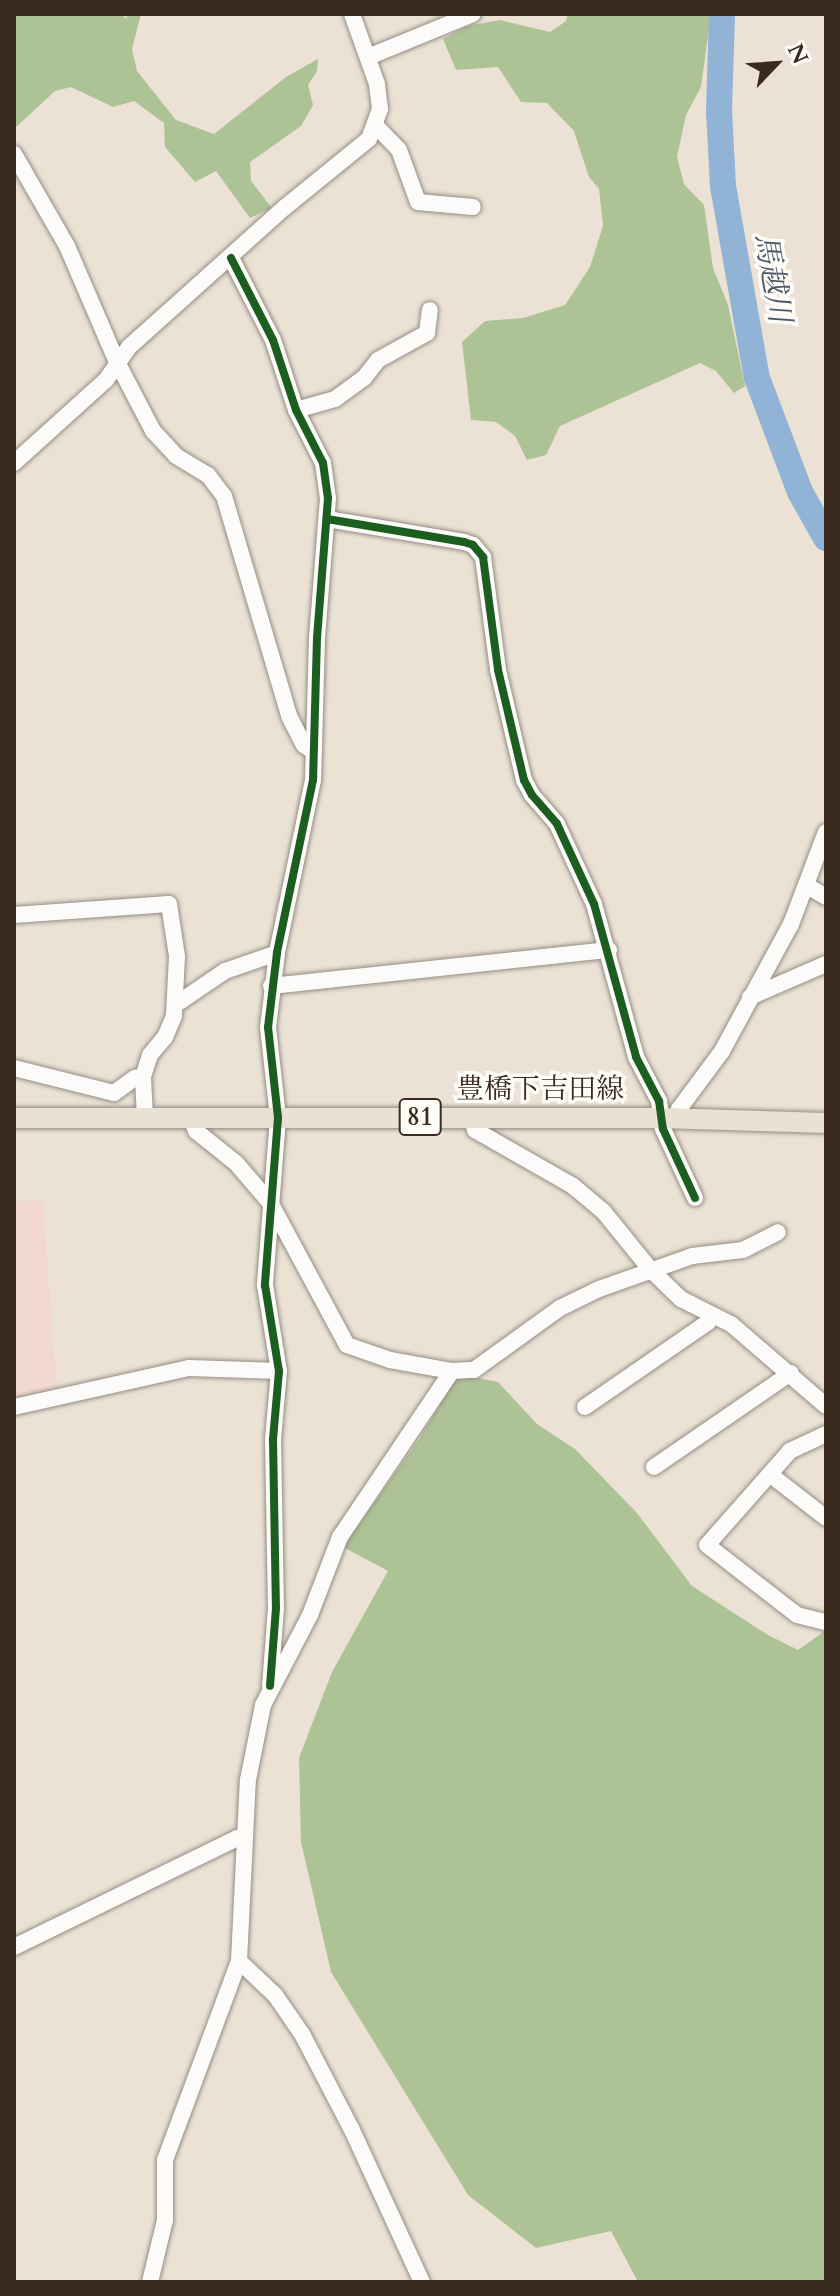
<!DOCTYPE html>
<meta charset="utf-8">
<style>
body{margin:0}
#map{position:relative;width:840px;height:2296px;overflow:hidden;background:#ebe2d5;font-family:Cardo,"Noto Serif JP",serif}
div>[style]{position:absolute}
.built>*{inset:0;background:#f2d8d1}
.forest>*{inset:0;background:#aec395}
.river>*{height:26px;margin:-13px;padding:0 13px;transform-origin:13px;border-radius:13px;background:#90b3d6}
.roads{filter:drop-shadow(0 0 2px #948d84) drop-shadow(0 0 2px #948d84)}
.minor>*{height:16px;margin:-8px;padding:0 8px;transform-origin:8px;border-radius:8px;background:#fcfbf9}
.major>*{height:20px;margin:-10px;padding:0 10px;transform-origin:10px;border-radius:10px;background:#e8e1d4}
.cycleway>*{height:8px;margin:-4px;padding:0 4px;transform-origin:4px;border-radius:4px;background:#1b5e20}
span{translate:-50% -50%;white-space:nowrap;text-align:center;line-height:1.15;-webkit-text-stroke:7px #fdfcf7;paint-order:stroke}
.shield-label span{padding:2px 6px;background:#fdfcf7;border:2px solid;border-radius:6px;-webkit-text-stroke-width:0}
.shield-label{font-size:26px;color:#3b2a1e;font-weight:700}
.street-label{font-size:28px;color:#3b2a1e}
.water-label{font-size:30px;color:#4d5968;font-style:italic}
.frame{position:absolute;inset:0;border:16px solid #3b2a1e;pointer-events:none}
.north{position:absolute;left:736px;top:24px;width:80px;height:80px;-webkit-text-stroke:6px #fdfcf7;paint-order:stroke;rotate:65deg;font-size:22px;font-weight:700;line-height:32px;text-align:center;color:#3b2a1e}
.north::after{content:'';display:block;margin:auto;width:28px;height:36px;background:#3b2a1e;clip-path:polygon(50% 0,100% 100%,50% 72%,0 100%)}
</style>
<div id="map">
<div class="built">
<i style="clip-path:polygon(14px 1201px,43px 1201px,57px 1393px,14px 1403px)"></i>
</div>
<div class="forest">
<i style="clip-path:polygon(14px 14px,123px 14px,125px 19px,129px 14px,141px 14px,132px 49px,137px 71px,176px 120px,214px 134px,286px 77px,318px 59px,317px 71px,308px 85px,313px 105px,301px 126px,250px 162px,251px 181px,272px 208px,250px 218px,216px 171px,195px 182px,165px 147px,164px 123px,134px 101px,113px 107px,71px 87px,55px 91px,14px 129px)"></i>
<i style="clip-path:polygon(568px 14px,711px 14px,701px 87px,686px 115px,677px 157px,684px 184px,704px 205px,713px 268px,728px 305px,745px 386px,734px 393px,716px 371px,700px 363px,560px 426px,546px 455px,527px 460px,515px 436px,496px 422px,471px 420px,462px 342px,485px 321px,523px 318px,565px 305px,590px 267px,603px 226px,599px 189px,589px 177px,574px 131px,547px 103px,521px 102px,498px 67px,456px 70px,443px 39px,467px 26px,500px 20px,550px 32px,566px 21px)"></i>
<i style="clip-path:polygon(458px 1374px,498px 1382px,537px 1424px,575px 1449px,637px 1513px,692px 1586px,768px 1635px,798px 1650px,826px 1630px,826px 2282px,638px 2282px,611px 2231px,536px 2248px,468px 2195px,331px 1972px,301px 1842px,299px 1758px,332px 1672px,388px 1571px,343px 1547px,420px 1438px)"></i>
</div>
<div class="river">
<i style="left:722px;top:14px;width:96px;rotate:91.8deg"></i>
<i style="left:719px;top:110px;width:76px;rotate:87deg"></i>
<i style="left:723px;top:186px;width:195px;rotate:80deg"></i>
<i style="left:757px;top:378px;width:122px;rotate:69.3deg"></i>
<i style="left:800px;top:492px;width:53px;rotate:60.5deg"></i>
</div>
<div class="roads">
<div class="minor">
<i style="left:368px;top:57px;width:113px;rotate:-22.3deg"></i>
<i style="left:376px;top:126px;width:33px;rotate:46deg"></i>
<i style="left:399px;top:150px;width:55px;rotate:69.9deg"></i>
<i style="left:418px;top:202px;width:55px;rotate:5.2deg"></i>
<i style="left:14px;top:154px;width:106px;rotate:60.1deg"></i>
<i style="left:67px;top:246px;width:126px;rotate:66.7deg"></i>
<i style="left:117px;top:362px;width:78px;rotate:62.4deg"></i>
<i style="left:153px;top:431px;width:34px;rotate:47deg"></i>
<i style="left:176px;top:456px;width:37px;rotate:31deg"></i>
<i style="left:208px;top:475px;width:26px;rotate:53deg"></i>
<i style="left:224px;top:496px;width:229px;rotate:73.5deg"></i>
<i style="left:289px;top:716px;width:33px;rotate:63deg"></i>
<i style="left:304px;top:745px;width:12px;rotate:35deg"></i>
<i style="left:231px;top:258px;width:92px;rotate:62.9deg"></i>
<i style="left:273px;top:340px;width:74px;rotate:71.8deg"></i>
<i style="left:296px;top:410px;width:59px;rotate:63deg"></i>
<i style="left:323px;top:463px;width:35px;rotate:82deg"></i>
<i style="left:328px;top:498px;width:140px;rotate:94.5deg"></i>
<i style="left:317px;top:638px;width:142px;rotate:91.6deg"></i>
<i style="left:313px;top:780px;width:177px;rotate:101.8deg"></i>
<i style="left:277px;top:953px;width:75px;rotate:96.9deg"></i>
<i style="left:268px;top:1027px;width:92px;rotate:83.7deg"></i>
<i style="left:278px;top:1118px;width:168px;rotate:94.5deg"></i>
<i style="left:265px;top:1285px;width:87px;rotate:80.8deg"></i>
<i style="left:279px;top:1371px;width:68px;rotate:95deg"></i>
<i style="left:273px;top:1439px;width:169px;rotate:89deg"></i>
<i style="left:276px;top:1608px;width:78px;rotate:94.4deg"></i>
<i style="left:296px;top:410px;width:41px;rotate:-15.8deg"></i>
<i style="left:335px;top:399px;width:36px;rotate:-36deg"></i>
<i style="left:364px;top:378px;width:23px;rotate:-52deg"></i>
<i style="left:378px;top:360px;width:56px;rotate:-28.9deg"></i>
<i style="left:427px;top:333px;width:23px;rotate:-83deg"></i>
<i style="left:14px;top:463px;width:124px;rotate:-42.1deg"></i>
<i style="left:106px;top:380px;width:40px;rotate:-55.1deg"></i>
<i style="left:129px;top:347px;width:208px;rotate:-41.9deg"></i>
<i style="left:284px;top:208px;width:109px;rotate:-39.1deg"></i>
<i style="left:369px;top:139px;width:32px;rotate:-70deg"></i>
<i style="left:380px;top:109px;width:25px;rotate:-97deg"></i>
<i style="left:377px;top:84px;width:74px;rotate:-109.7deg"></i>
<i style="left:327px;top:519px;width:139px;rotate:9.5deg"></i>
<i style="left:464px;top:542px;width:9px;rotate:18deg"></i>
<i style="left:473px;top:545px;width:16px;rotate:50deg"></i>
<i style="left:483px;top:557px;width:114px;rotate:82.4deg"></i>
<i style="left:498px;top:670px;width:113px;rotate:76.7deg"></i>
<i style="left:524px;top:780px;width:17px;rotate:62deg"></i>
<i style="left:532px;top:795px;width:38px;rotate:49deg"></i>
<i style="left:557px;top:824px;width:88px;rotate:65.2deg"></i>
<i style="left:594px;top:904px;width:159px;rotate:74.6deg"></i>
<i style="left:636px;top:1057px;width:50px;rotate:62.4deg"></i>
<i style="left:659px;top:1101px;width:28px;rotate:82deg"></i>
<i style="left:663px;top:1129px;width:76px;rotate:65.1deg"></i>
<i style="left:806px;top:885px;width:23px;rotate:31deg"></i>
<i style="left:14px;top:915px;width:155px;rotate:-4.1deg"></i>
<i style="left:169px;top:904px;width:53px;rotate:81.3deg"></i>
<i style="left:177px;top:956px;width:60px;rotate:92.9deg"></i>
<i style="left:174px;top:1016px;width:23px;rotate:113deg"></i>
<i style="left:165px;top:1037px;width:23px;rotate:130deg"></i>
<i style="left:150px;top:1055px;width:23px;rotate:108deg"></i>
<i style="left:143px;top:1077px;width:41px;rotate:87.2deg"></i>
<i style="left:271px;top:986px;width:340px;rotate:-6.1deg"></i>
<i style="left:750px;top:997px;width:83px;rotate:-23.5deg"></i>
<i style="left:175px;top:1001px;width:6px"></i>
<i style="left:181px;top:1001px;width:53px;rotate:-34.3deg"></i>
<i style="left:225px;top:971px;width:55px;rotate:-19.1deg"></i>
<i style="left:14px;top:1068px;width:103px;rotate:14deg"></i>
<i style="left:114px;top:1093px;width:26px;rotate:-36deg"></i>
<i style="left:135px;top:1078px;width:8px;rotate:-7deg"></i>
<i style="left:472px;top:1117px;width:13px;rotate:77deg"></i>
<i style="left:475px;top:1130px;width:113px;rotate:29.7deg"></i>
<i style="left:573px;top:1186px;width:39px;rotate:40deg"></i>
<i style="left:603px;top:1211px;width:75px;rotate:51deg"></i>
<i style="left:650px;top:1269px;width:43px;rotate:44.1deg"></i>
<i style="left:681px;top:1299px;width:56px;rotate:26.6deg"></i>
<i style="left:731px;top:1324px;width:125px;rotate:40.8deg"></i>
<i style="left:191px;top:1118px;width:14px;rotate:69deg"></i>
<i style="left:196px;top:1131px;width:51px;rotate:38.7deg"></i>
<i style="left:236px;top:1163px;width:54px;rotate:49.5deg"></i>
<i style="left:271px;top:1204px;width:160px;rotate:61.7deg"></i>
<i style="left:347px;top:1345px;width:46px;rotate:19.2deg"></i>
<i style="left:390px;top:1360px;width:63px;rotate:10.1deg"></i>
<i style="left:452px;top:1371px;width:22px;rotate:-3deg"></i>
<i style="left:474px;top:1370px;width:106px;rotate:-35.8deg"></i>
<i style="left:560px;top:1308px;width:43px;rotate:-26deg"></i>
<i style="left:599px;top:1289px;width:99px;rotate:-19.5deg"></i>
<i style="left:692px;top:1256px;width:51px;rotate:-6.7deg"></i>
<i style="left:743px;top:1250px;width:39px;rotate:-27deg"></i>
<i style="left:677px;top:1118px;width:9px;rotate:-77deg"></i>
<i style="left:679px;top:1109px;width:72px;rotate:-53.4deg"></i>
<i style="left:722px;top:1051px;width:145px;rotate:-61.5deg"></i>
<i style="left:791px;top:924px;width:98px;rotate:-69.2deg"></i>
<i style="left:14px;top:1407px;width:179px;rotate:-12.6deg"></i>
<i style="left:189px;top:1368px;width:90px;rotate:1.9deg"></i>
<i style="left:585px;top:1407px;width:150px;rotate:-34.6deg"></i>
<i style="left:708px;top:1322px;width:8px;rotate:-60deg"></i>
<i style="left:826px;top:1434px;width:40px;rotate:155deg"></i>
<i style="left:790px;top:1451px;width:125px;rotate:131.4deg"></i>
<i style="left:707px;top:1545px;width:114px;rotate:37.9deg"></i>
<i style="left:797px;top:1615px;width:30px;rotate:14deg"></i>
<i style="left:654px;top:1467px;width:166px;rotate:-34.5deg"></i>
<i style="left:772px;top:1476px;width:68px;rotate:37.9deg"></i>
<i style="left:14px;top:1947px;width:248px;rotate:-26deg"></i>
<i style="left:237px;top:1838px;width:7px;rotate:16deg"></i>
<i style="left:239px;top:1961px;width:50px;rotate:43.4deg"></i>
<i style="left:275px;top:1995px;width:47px;rotate:55.3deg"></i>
<i style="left:302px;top:2034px;width:108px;rotate:62.5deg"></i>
<i style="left:352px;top:2130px;width:167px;rotate:65.3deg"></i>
<i style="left:150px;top:2282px;width:64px;rotate:-76.4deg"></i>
<i style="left:165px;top:2220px;width:60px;rotate:-90deg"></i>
<i style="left:165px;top:2160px;width:212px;rotate:-69.6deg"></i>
<i style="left:239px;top:1961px;width:181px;rotate:-87.2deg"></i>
<i style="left:248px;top:1780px;width:76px;rotate:-78.7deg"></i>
<i style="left:263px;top:1705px;width:102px;rotate:-62.4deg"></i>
<i style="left:310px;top:1615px;width:84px;rotate:-69deg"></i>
<i style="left:340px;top:1537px;width:200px;rotate:-56deg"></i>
</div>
<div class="major">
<i style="left:14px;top:1118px;width:647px"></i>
<i style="left:661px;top:1118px;width:165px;rotate:1.7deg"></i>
</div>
</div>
<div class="cycleway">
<i style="left:231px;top:258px;width:92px;rotate:62.9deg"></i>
<i style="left:273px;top:340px;width:74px;rotate:71.8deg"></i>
<i style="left:296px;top:410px;width:59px;rotate:63deg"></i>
<i style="left:323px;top:463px;width:35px;rotate:82deg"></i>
<i style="left:328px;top:498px;width:140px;rotate:94.5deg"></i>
<i style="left:317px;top:638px;width:142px;rotate:91.6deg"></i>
<i style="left:313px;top:780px;width:177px;rotate:101.8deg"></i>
<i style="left:277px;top:953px;width:75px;rotate:96.9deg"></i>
<i style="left:268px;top:1027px;width:92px;rotate:83.7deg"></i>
<i style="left:278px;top:1118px;width:168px;rotate:94.5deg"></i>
<i style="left:265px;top:1285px;width:87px;rotate:80.8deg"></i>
<i style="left:279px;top:1371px;width:68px;rotate:95deg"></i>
<i style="left:273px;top:1439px;width:169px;rotate:89deg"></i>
<i style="left:276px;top:1608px;width:78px;rotate:94.4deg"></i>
<i style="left:327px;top:519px;width:139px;rotate:9.5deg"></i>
<i style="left:464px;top:542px;width:9px;rotate:18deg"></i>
<i style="left:473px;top:545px;width:16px;rotate:50deg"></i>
<i style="left:483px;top:557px;width:114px;rotate:82.4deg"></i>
<i style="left:498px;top:670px;width:113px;rotate:76.7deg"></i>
<i style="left:524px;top:780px;width:17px;rotate:62deg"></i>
<i style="left:532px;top:795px;width:38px;rotate:49deg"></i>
<i style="left:557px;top:824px;width:88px;rotate:65.2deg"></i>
<i style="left:594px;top:904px;width:159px;rotate:74.6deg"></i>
<i style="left:636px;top:1057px;width:50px;rotate:62.4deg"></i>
<i style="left:659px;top:1101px;width:28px;rotate:82deg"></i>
<i style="left:663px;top:1129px;width:76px;rotate:65.1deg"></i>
</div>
<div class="shield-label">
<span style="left:420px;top:1117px">81</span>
</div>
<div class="street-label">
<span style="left:540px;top:1089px">豊橋下吉田線</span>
</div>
<div class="water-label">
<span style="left:772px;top:278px;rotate:80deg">馬越川</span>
</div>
<div class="frame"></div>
<div class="north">N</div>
</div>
